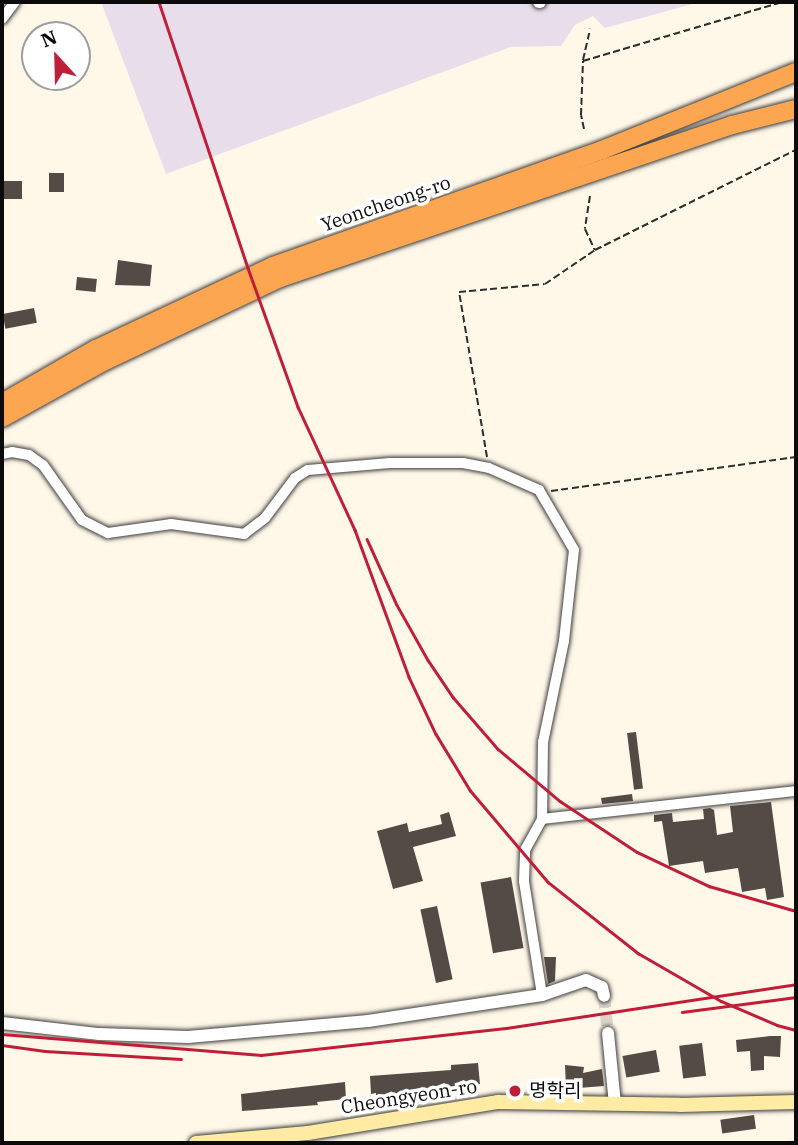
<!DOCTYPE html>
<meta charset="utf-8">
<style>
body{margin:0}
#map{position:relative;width:798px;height:1145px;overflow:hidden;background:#fff8e9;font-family:"IBM Plex Serif","Noto Sans KR",serif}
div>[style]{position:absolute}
.industrial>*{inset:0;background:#e8deeb}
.stream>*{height:2.5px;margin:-1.25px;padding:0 1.25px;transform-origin:1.25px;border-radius:1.25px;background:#ace4f9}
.building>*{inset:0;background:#544b47;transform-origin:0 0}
.tertiary-tunnel>*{height:12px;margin-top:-6px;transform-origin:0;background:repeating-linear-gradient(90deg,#dad4c8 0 12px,transparent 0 18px)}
.path>*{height:2px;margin-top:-1px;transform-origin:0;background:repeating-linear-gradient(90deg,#2d2d2d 0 7px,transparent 0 10.5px)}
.roads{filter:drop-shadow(0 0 2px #3e3e3e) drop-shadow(0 0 2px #3e3e3e)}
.minor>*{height:10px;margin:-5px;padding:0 5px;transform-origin:5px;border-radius:5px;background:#fff}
.tertiary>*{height:12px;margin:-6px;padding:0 6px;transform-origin:6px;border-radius:6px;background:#fff}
.secondary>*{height:14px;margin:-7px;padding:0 7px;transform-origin:7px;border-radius:7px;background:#ffeba4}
.trunk>*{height:18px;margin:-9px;padding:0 9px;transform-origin:9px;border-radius:9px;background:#fda652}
.rail>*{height:2.5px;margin:-1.25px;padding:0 1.25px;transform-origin:1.25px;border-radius:1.25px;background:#c01e38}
.dots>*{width:19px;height:19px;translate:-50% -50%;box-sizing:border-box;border:4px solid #fff;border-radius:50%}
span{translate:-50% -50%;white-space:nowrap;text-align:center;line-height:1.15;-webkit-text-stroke:7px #fff;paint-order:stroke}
.street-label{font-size:19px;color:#0b0b0b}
.poi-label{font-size:19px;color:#0b0b0b}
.left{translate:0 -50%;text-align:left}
.frame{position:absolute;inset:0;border:4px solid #0b0b0b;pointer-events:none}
.north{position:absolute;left:21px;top:21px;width:70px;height:70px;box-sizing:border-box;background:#fff;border:2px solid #9d9d9d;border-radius:50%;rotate:338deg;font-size:19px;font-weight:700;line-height:28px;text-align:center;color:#0b0b0b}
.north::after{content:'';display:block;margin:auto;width:24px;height:32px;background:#c01e38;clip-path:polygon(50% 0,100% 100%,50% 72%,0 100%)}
</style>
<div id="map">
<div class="industrial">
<i style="clip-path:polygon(101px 2px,700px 2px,605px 28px,593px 16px,575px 25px,561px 46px,511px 47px,166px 174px)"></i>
</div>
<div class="stream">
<i style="left:782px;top:1143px;width:14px;rotate:-8deg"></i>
</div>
<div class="building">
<i style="left:49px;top:173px;width:15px;height:19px"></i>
<i style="left:2px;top:181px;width:20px;height:18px"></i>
<i style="clip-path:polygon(118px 260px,152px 265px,150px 286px,115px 285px)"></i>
<i style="left:77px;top:277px;width:20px;height:13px;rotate:6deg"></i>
<i style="left:34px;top:308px;width:15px;height:32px;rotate:79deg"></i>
<i style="left:636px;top:732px;width:57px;height:9px;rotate:83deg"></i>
<i style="clip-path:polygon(632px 794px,633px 801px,602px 804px,601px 798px)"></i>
<i style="clip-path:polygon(771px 802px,784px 897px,767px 900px,765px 888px,742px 892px,738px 868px,705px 873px,703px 861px,669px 866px,662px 821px,654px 822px,654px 815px,672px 813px,673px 822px,704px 819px,703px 809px,710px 808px,714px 810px,717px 835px,733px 832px,730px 806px)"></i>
<i style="clip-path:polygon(449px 812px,456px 836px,413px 847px,423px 881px,393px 889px,377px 831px,407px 823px,409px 832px,442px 824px,440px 815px)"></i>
<i style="left:511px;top:877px;width:72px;height:31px;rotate:80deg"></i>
<i style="left:437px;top:906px;width:75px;height:17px;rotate:78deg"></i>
<i style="clip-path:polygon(544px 957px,556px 957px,555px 981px,548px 984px)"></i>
<i style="clip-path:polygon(770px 1036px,781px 1036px,780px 1057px,764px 1056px,764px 1070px,751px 1071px,750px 1051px,737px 1052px,736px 1040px)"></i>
<i style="left:702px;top:1043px;width:33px;height:23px;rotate:83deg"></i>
<i style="left:656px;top:1050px;width:22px;height:34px;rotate:80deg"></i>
<i style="clip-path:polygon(478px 1063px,480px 1084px,398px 1096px,376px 1097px,376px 1093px,371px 1094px,370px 1076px,451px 1070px,451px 1065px)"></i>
<i style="clip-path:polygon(565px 1065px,584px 1067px,583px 1073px,602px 1069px,604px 1086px,566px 1089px)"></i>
<i style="clip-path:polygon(345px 1082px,346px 1099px,317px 1102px,318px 1105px,242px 1111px,241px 1094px)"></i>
<i style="left:754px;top:1115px;width:14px;height:34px;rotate:82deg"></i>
</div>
<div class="tertiary-tunnel">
<i style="left:604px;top:996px;width:37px;rotate:84deg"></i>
</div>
<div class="path">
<i style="left:583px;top:60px;width:32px;rotate:-77deg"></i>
<i style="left:584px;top:129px;width:14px;rotate:-102deg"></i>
<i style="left:581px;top:115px;width:54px;rotate:-87.9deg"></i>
<i style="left:583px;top:61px;width:208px;rotate:-16.5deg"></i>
<i style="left:590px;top:196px;width:33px;rotate:99deg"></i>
<i style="left:585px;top:229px;width:23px;rotate:65deg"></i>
<i style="left:595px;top:250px;width:225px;rotate:-26.5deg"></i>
<i style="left:487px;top:457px;width:167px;rotate:-99.6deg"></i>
<i style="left:459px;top:292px;width:86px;rotate:-5.3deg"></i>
<i style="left:545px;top:284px;width:60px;rotate:-34.2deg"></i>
<i style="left:551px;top:491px;width:247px;rotate:-7.9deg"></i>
</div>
<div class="roads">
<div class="minor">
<i style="left:2px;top:19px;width:21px;rotate:-53deg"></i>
<i style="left:2px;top:454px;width:10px;rotate:-11deg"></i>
<i style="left:12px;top:452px;width:17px;rotate:10deg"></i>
<i style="left:29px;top:455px;width:17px;rotate:36deg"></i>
<i style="left:43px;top:465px;width:67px;rotate:54.7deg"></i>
<i style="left:82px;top:520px;width:29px;rotate:27deg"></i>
<i style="left:108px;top:533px;width:64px;rotate:-8.1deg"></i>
<i style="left:171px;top:524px;width:74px;rotate:7.8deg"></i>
<i style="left:244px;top:534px;width:26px;rotate:-37deg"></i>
<i style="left:265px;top:518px;width:50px;rotate:-53.1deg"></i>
<i style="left:295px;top:478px;width:15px;rotate:-32deg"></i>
<i style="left:308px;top:470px;width:82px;rotate:-4.9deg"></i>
<i style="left:390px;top:463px;width:73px"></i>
<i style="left:463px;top:463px;width:26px;rotate:11deg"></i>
<i style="left:489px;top:468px;width:55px;rotate:23.7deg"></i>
<i style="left:539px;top:490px;width:69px;rotate:59.7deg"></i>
<i style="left:574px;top:550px;width:92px;rotate:96.3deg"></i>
<i style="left:564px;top:641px;width:103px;rotate:101.7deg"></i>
<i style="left:543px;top:742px;width:77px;rotate:90.7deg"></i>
<i style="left:542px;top:819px;width:256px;rotate:-6.3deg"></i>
<i style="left:542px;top:995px;width:115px;rotate:-99deg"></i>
<i style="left:524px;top:881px;width:31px;rotate:-88deg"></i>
<i style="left:525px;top:850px;width:35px;rotate:-61deg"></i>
</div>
<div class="tertiary">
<i style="left:539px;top:2px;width:1px"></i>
<i style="left:2px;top:1023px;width:98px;rotate:6.5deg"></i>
<i style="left:99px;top:1034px;width:89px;rotate:1.9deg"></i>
<i style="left:188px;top:1037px;width:181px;rotate:-5.1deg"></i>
<i style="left:368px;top:1021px;width:176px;rotate:-8.5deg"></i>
<i style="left:542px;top:995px;width:46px;rotate:-18.8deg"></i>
<i style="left:586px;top:980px;width:17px;rotate:24deg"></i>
<i style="left:602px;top:987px;width:9px;rotate:77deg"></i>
<i style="left:608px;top:1033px;width:71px;rotate:84.4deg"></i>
</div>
<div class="secondary">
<i style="left:196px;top:1143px;width:112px;rotate:-5.1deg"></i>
<i style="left:308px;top:1133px;width:193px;rotate:-9.3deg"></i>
<i style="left:498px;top:1102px;width:182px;rotate:0.9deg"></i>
<i style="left:680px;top:1105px;width:116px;rotate:-1.5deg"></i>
</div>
<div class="trunk">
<i style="left:2px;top:403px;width:108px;rotate:-29.9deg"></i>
<i style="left:96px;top:349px;width:195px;rotate:-25.1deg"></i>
<i style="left:273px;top:266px;width:349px;rotate:-19.4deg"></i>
<i style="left:602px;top:150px;width:209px;rotate:-21.9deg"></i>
<i style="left:2px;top:418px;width:115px;rotate:-29deg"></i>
<i style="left:103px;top:362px;width:196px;rotate:-25.4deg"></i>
<i style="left:280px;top:278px;width:477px;rotate:-18.7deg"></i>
<i style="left:732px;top:125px;width:66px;rotate:-14deg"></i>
</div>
</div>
<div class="rail">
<i style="left:159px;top:2px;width:280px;rotate:71.5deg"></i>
<i style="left:248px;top:268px;width:148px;rotate:70.2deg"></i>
<i style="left:298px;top:407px;width:136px;rotate:65.1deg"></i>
<i style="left:355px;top:530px;width:157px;rotate:69.8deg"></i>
<i style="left:409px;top:677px;width:63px;rotate:64.7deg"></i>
<i style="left:436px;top:734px;width:66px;rotate:58.7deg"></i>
<i style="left:470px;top:790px;width:121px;rotate:49.7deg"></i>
<i style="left:548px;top:882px;width:115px;rotate:38.3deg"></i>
<i style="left:638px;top:953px;width:96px;rotate:30deg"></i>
<i style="left:721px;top:1001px;width:61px;rotate:23.2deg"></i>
<i style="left:777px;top:1025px;width:20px;rotate:15deg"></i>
<i style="left:367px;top:539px;width:72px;rotate:65.6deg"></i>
<i style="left:397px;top:605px;width:63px;rotate:60.6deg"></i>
<i style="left:428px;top:660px;width:45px;rotate:56deg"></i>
<i style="left:453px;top:697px;width:69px;rotate:49.1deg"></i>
<i style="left:498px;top:749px;width:81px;rotate:40deg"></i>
<i style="left:560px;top:801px;width:92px;rotate:33.5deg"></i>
<i style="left:637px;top:852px;width:80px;rotate:25.3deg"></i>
<i style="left:709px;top:886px;width:91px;rotate:16deg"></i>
<i style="left:682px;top:1012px;width:115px;rotate:-7.5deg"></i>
<i style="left:2px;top:1034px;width:260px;rotate:4.6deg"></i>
<i style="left:261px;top:1055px;width:246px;rotate:-6.3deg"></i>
<i style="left:506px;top:1028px;width:293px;rotate:-8.6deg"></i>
<i style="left:2px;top:1045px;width:43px;rotate:7.9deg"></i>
<i style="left:45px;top:1051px;width:136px;rotate:3.4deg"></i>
</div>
<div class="dots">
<i style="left:515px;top:1091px;background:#c01e38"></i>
</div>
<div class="street-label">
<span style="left:386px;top:204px;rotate:-19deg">Yeoncheong-ro</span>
<span style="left:409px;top:1097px;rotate:-9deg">Cheongyeon-ro</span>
</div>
<div class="poi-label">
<span class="left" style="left:529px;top:1091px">명학리</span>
</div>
<div class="frame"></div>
<div class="north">N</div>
</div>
